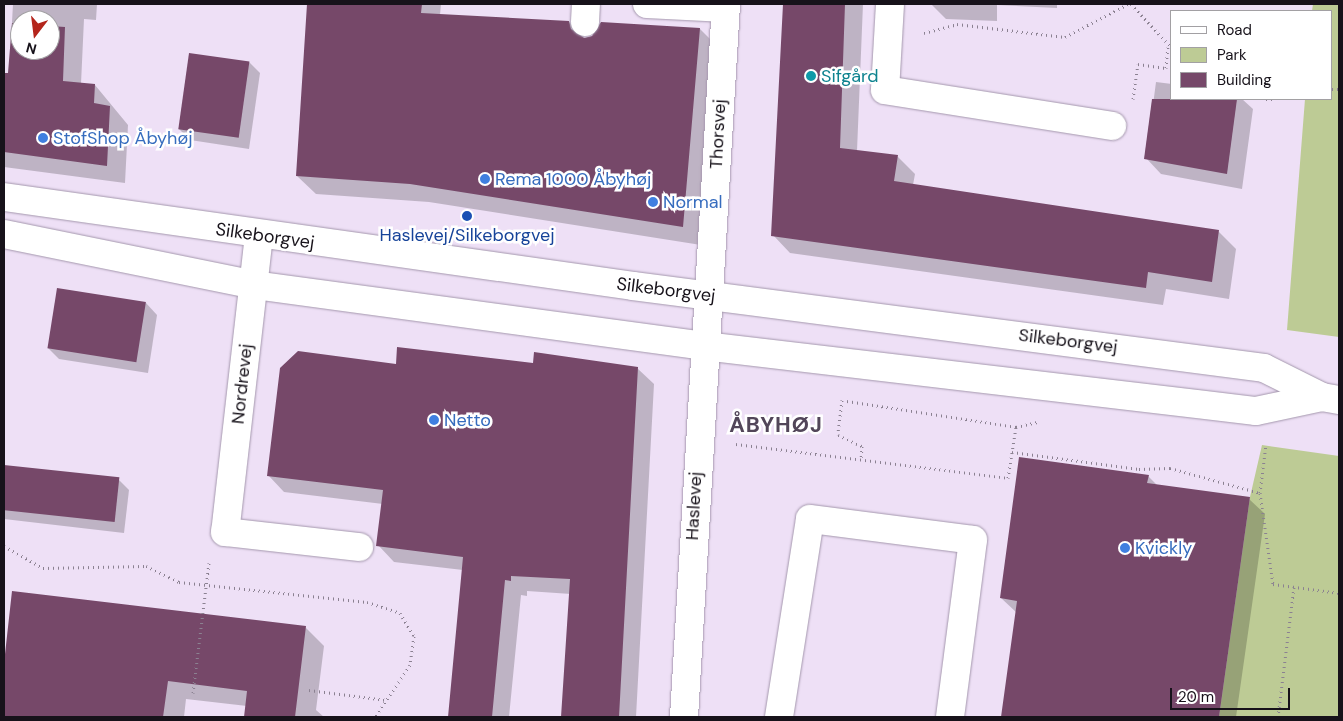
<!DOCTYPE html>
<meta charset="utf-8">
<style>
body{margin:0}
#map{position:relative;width:1343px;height:721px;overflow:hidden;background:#eee0f6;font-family:"DM Sans",sans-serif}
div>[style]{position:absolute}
.green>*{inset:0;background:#bdcb95}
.shadow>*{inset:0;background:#0003}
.building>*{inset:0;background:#764869;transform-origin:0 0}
.path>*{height:3px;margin-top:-1.5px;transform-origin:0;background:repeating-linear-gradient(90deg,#8b8191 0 1px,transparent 0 5px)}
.roads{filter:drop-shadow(0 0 1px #a497ad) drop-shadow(0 0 1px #a497ad)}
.minor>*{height:28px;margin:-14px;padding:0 14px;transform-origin:14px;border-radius:14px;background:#fff}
.dots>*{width:14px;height:14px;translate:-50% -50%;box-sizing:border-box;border:2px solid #fff;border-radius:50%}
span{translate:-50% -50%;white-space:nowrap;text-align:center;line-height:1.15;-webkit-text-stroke:5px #fff;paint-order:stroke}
.culture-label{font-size:18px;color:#0d838f}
.left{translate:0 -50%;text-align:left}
.street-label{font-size:18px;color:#17121a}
.shop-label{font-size:18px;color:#366cbe}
.transit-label{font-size:18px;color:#164399}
.district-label{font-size:22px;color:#524659;font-weight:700;letter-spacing:1px}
.frame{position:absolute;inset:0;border:5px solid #17121a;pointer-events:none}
.legend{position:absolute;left:1170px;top:10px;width:162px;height:90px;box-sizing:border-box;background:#fff;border:1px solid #a2a0a3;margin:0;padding:6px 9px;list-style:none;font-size:15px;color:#17121a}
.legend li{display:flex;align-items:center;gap:10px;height:25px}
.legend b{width:25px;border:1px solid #a2a0a3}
.north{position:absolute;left:10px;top:10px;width:50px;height:50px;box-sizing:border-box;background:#fff;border:1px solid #a2a0a3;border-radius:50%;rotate:195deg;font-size:14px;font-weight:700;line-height:20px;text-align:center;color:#17121a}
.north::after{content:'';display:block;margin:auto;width:18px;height:22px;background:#b4251b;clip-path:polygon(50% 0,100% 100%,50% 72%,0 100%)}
.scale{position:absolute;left:1170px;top:688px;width:120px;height:22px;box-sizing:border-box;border:2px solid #17121a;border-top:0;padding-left:6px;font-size:15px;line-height:18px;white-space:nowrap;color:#17121a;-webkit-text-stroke:4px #fff;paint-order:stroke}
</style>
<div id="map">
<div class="green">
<i style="clip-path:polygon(1313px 4px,1339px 4px,1339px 337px,1287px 330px,1305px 99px,1332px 99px,1332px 11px,1312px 11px)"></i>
<i style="clip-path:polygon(1262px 445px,1339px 456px,1339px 717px,1219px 717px,1250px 497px)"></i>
</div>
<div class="shadow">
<i style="clip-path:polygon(evenodd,13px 4px,97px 4px,96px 20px,84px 19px,81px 84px,95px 85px,128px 125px,125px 183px,4px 167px,4px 74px,9px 75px,13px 4px,20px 20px,50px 20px,50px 50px,20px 50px,20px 20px)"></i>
<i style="clip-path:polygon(308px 4px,441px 4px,440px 15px,569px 22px,585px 38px,593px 37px,601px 24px,700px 29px,718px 47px,701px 245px,429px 202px,316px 194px,297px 176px)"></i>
<i style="clip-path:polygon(785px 4px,863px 4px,857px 151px,898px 157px,915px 174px,913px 185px,1218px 231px,1236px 249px,1229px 299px,1166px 289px,1163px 305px,790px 253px,773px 235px)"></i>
<i style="clip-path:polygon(931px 4px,1057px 4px,1057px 8px,997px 5px,997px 21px,946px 19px)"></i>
<i style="clip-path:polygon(249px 62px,260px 73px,249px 149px,190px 140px,179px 129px)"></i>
<i style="clip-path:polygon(1156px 82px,1172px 84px,1172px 99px,1242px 99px,1253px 109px,1242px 189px,1161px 174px,1146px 158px)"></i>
<i style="clip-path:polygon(146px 303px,157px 315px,148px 373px,59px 359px,48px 348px)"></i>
<i style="clip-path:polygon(535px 364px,637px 368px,654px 384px,636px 717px,563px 717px,571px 594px,527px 591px,527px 596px,521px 595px,509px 717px,450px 717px,463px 570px,394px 562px,378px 545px,383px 504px,284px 492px,268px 475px,397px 366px)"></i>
<i style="clip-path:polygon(4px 467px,118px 479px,129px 490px,124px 533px,4px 519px)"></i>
<i style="clip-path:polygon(1148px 476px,1158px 486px,1249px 499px,1265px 514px,1236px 717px,1002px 717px,1017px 613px,1001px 598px)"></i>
<i style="clip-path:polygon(305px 627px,324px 646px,316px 710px,324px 717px,245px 717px,247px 706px,186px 699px,184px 717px,4px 717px,4px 671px)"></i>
</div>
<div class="building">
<i style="clip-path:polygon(307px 4px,422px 4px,421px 13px,569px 21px,571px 29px,584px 38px,592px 36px,601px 22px,700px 28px,683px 227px,410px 184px,296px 176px)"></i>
<i style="clip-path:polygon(783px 4px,845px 4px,840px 148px,898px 155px,894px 181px,1219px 230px,1212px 282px,1148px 272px,1146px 288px,771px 236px)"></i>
<i style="clip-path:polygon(12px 23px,20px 24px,20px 50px,50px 50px,50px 26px,65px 27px,63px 81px,95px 84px,94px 103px,110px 106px,107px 166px,4px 152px,4px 73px,8px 73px)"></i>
<i style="left:189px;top:53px;width:61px;height:77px;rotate:8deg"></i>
<i style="clip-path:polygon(1152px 99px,1237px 99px,1227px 174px,1144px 159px)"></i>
<i style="left:57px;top:288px;width:90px;height:61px;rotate:9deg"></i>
<i style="clip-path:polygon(397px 347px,533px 363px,534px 352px,638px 367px,619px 717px,561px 717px,570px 579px,511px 576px,511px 581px,505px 580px,492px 717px,448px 717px,463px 557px,376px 546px,383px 490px,267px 476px,280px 368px,298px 351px,396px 364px)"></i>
<i style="clip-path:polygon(1019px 457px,1149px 475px,1147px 483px,1250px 497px,1219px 717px,1001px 717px,1017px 601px,1000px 598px)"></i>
<i style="left:4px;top:465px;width:116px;height:45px;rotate:6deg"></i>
<i style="clip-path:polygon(12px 591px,306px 626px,295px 717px,244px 717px,247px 691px,168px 681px,163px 717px,4px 717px,4px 663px)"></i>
</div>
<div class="path">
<i style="left:1131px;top:4px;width:60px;rotate:47deg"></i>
<i style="left:924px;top:33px;width:34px;rotate:-15deg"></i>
<i style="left:957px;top:24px;width:109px;rotate:6.9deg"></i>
<i style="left:1065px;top:37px;width:71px;rotate:-27.6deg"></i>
<i style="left:1332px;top:89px;width:7px"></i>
<i style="left:1133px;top:99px;width:35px;rotate:-82deg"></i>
<i style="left:1138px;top:64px;width:28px;rotate:8deg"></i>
<i style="left:1166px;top:68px;width:21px;rotate:-85deg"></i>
<i style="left:1266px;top:99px;width:6px"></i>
<i style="left:842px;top:400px;width:35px;rotate:97deg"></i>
<i style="left:838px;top:435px;width:26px;rotate:25deg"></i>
<i style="left:862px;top:446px;width:14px;rotate:94deg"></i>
<i style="left:847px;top:401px;width:171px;rotate:8.7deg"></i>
<i style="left:1016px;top:427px;width:23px;rotate:-13deg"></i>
<i style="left:736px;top:444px;width:274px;rotate:7.1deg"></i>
<i style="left:1008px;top:478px;width:52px;rotate:-81.1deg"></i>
<i style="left:1012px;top:452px;width:128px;rotate:7.6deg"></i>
<i style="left:1139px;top:469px;width:31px;rotate:-2deg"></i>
<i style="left:1170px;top:468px;width:93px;rotate:15.5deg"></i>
<i style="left:1260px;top:493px;width:92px;rotate:81.9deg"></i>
<i style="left:1273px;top:584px;width:67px;rotate:7.8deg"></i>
<i style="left:1260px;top:493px;width:49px;rotate:-83deg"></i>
<i style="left:4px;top:546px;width:45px;rotate:29.4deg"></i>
<i style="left:43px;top:568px;width:103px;rotate:-1.1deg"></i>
<i style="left:146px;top:566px;width:37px;rotate:26deg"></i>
<i style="left:179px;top:582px;width:189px;rotate:6.1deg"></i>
<i style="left:367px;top:602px;width:35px;rotate:18deg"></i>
<i style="left:400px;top:613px;width:27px;rotate:59deg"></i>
<i style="left:414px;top:636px;width:29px;rotate:98deg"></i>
<i style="left:410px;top:665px;width:63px;rotate:123.9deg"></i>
<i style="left:309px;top:690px;width:78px;rotate:7.4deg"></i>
<i style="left:193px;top:693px;width:131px;rotate:-83deg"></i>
<i style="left:1278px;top:717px;width:131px;rotate:-83deg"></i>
</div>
<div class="roads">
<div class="minor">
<i style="left:647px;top:4px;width:79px;rotate:2.9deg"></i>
<i style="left:890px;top:4px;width:86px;rotate:93.3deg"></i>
<i style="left:885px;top:90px;width:230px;rotate:9deg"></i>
<i style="left:585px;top:22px;width:18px;rotate:-87deg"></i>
<i style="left:4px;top:197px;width:635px;rotate:8.05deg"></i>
<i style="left:633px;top:286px;width:636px;rotate:7.4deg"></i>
<i style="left:1264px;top:368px;width:65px;rotate:26.6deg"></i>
<i style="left:1322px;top:397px;width:17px;rotate:10deg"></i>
<i style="left:4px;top:234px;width:255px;rotate:11.5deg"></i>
<i style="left:254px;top:285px;width:454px;rotate:7.7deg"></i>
<i style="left:704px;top:346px;width:556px;rotate:6.72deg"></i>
<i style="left:1256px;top:411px;width:67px;rotate:-12deg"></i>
<i style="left:259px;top:235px;width:299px;rotate:96.5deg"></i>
<i style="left:225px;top:532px;width:135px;rotate:6.4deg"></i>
<i style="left:684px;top:717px;width:714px;rotate:-86.63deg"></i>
<i style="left:779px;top:717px;width:200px;rotate:-81.1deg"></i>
<i style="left:810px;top:519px;width:164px;rotate:7.3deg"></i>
<i style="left:973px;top:540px;width:178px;rotate:97.4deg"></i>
</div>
</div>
<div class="dots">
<i style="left:811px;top:76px;background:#0f9aa8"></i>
<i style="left:43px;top:138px;background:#3f7fe0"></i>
<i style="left:485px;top:179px;background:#3f7fe0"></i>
<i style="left:653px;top:202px;background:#3f7fe0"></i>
<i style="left:467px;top:216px;background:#1a4fb4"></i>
<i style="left:434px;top:420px;background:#3f7fe0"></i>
<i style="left:1125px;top:548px;background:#3f7fe0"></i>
</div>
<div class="culture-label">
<span class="left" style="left:821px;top:76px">Sifgård</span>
</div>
<div class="street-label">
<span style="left:718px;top:134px;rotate:-87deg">Thorsvej</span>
<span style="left:265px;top:236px;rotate:8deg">Silkeborgvej</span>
<span style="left:666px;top:290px;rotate:7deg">Silkeborgvej</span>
<span style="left:1068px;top:341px;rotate:7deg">Silkeborgvej</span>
<span style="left:242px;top:384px;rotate:-84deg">Nordrevej</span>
<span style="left:694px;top:506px;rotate:-87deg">Haslevej</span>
</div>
<div class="shop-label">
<span class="left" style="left:53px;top:138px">StofShop Åbyhøj</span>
<span class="left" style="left:495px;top:179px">Rema 1000 Åbyhøj</span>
<span class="left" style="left:663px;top:202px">Normal</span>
<span class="left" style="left:444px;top:420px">Netto</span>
<span class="left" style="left:1135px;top:548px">Kvickly</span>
</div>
<div class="transit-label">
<span style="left:467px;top:235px">Haslevej/Silkeborgvej</span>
</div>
<div class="district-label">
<span style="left:776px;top:425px">ÅBYHØJ</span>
</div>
<div class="frame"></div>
<ul class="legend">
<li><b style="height:6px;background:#fff"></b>Road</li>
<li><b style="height:14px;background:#bdcb95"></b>Park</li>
<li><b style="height:14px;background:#764869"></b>Building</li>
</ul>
<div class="north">N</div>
<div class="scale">20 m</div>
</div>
